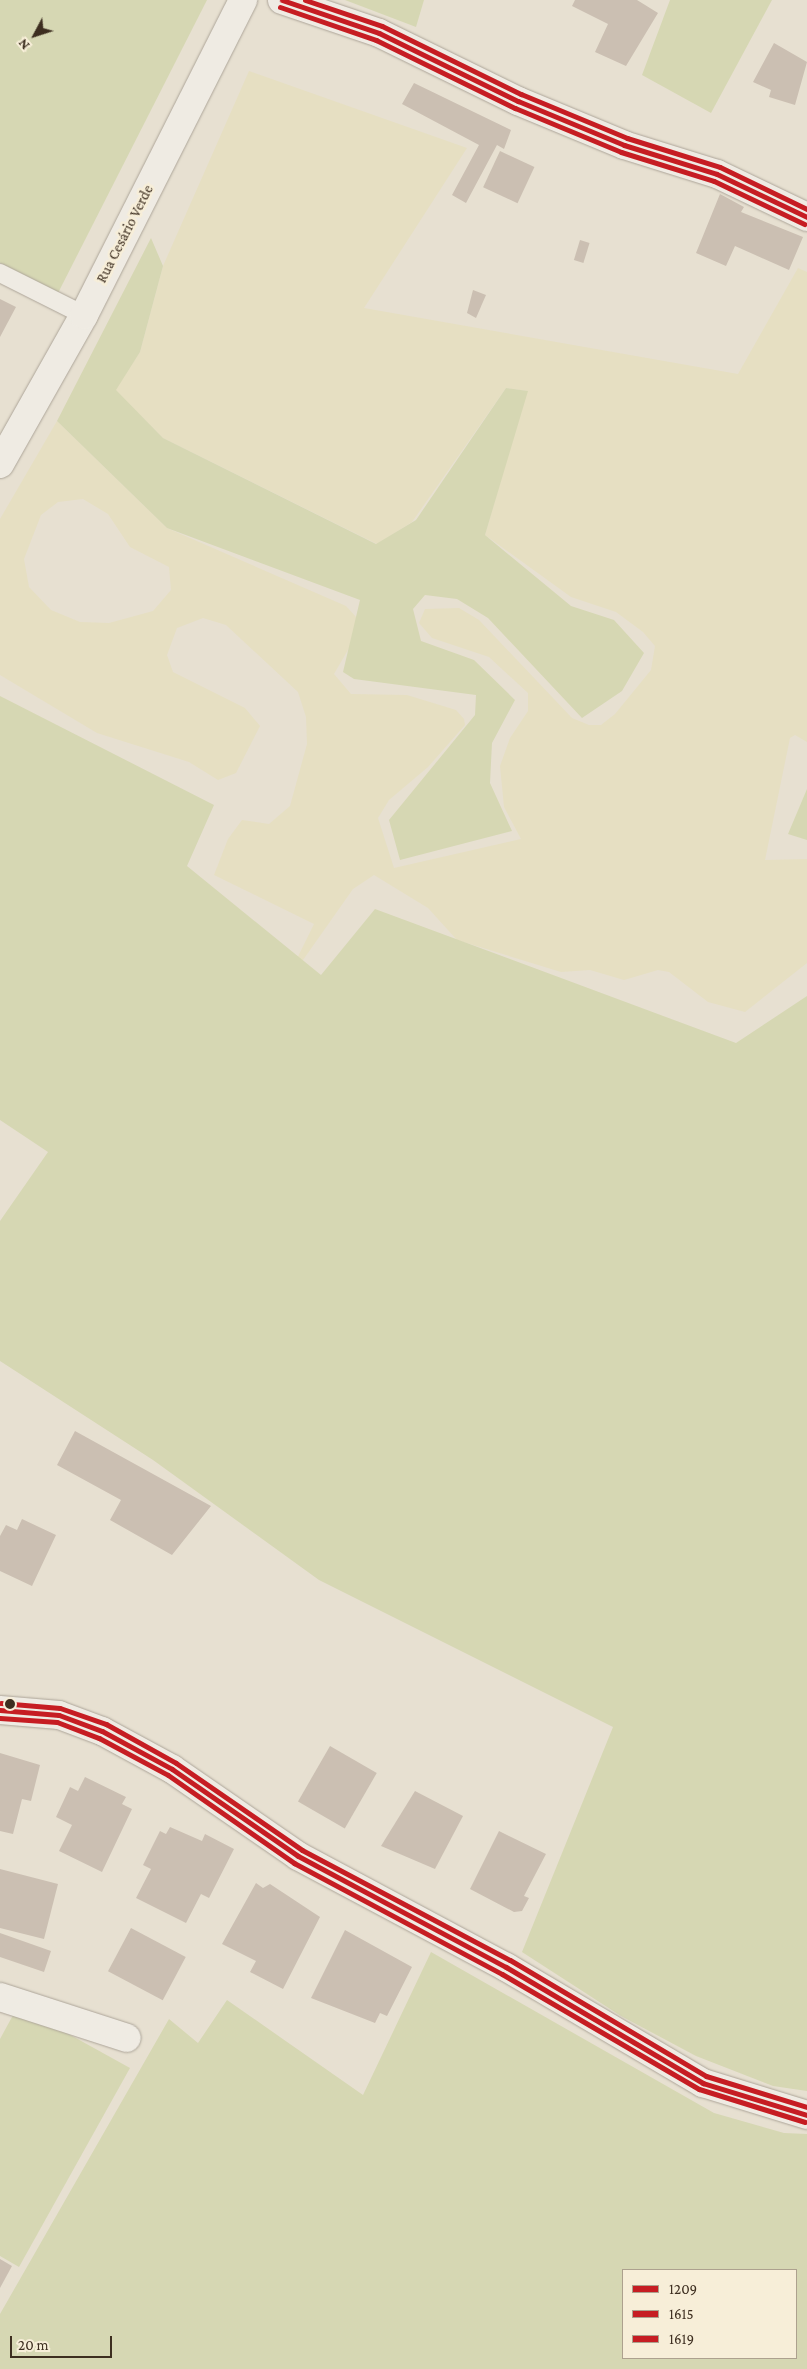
<!DOCTYPE html>
<meta charset="utf-8">
<style>
body{margin:0}
#map{position:relative;width:807px;height:2369px;overflow:hidden;background:#e7e0d1;font-family:"Crimson Pro",serif}
div>[style]{position:absolute}
.farmland>*{inset:0;background:#e6dfc2}
.green>*{inset:0;background:#d6d7b3}
.building>*{inset:0;background:#cbbfb2;transform-origin:0 0}
.roads{filter:drop-shadow(0 0 1px #ada599) drop-shadow(0 0 1px #ada599)}
.lane>*{height:18px;margin:-9px;padding:0 9px;transform-origin:9px;border-radius:9px;background:#efebe3}
.street>*{height:28px;margin:-14px;padding:0 14px;transform-origin:14px;border-radius:14px;background:#efebe3}
.secondary>*{height:28px;margin:-14px;padding:0 14px;transform-origin:14px;border-radius:14px;background:#efebe3}
.bus-1>*{height:5px;margin:-2.5px;padding:0 2.5px;transform-origin:2.5px;border-radius:2.5px;background:#c61d23}
.bus-2>*{height:5px;margin:-2.5px;padding:0 2.5px;transform-origin:2.5px;border-radius:2.5px;background:#c61d23}
.bus-3>*{height:5px;margin:-2.5px;padding:0 2.5px;transform-origin:2.5px;border-radius:2.5px;background:#c61d23}
.dots>*{width:14px;height:14px;translate:-50% -50%;box-sizing:border-box;border:2px solid #f7eed8;border-radius:50%}
span{translate:-50% -50%;white-space:nowrap;text-align:center;line-height:1.15;-webkit-text-stroke:5px #f7eed8;paint-order:stroke}
.street-label{font-size:15px;color:#3d2e20}
.legend{position:absolute;left:622px;top:2269px;width:175px;height:90px;box-sizing:border-box;background:#f7eed8;border:1px solid #ada18e;margin:0;padding:6px 9px;list-style:none;font-size:15px;color:#3d2e20}
.legend li{display:flex;align-items:center;gap:10px;height:25px}
.legend b{width:25px;border:1px solid #ada18e}
.north{position:absolute;left:10px;top:10px;width:50px;height:50px;-webkit-text-stroke:4px #f7eed8;paint-order:stroke;rotate:230deg;font-size:14px;font-weight:700;line-height:20px;text-align:center;color:#3d2e20}
.north::after{content:'';display:block;margin:auto;width:18px;height:22px;background:#3d2e20;clip-path:polygon(50% 0,100% 100%,50% 72%,0 100%)}
.scale{position:absolute;left:10px;top:2336px;width:102px;height:22px;box-sizing:border-box;border:2px solid #3d2e20;border-top:0;padding-left:6px;font-size:15px;line-height:18px;white-space:nowrap;color:#3d2e20;-webkit-text-stroke:4px #f7eed8;paint-order:stroke}
</style>
<div id="map">
<div class="farmland">
<i style="clip-path:polygon(evenodd,249px 71px,467px 148px,364px 308px,738px 374px,798px 268px,807px 272px,807px 742px,795px 735px,790px 738px,765px 860px,807px 859px,807px 963px,745px 1012px,708px 1002px,669px 972px,658px 970px,624px 980px,590px 970px,561px 972px,457px 940px,428px 908px,374px 875px,353px 889px,303px 960px,296px 982px,288px 977px,314px 924px,214px 875px,228px 839px,242px 820px,269px 824px,290px 806px,307px 744px,306px 717px,298px 692px,226px 625px,203px 618px,177px 628px,167px 655px,173px 672px,245px 708px,260px 726px,236px 773px,218px 780px,189px 762px,97px 733px,0 675px,0 519px,57px 421px,167px 528px,346px 606px,357px 618px,352px 643px,334px 674px,351px 694px,407px 695px,456px 710px,464px 719px,465px 725px,428px 767px,389px 800px,378px 818px,394px 868px,521px 839px,504px 807px,500px 766px,510px 738px,528px 711px,528px 693px,489px 657px,432px 638px,419px 623px,425px 609px,459px 608px,479px 620px,572px 718px,589px 725px,601px 725px,615px 714px,651px 670px,655px 646px,643px 632px,616px 612px,571px 597px,485px 535px,527px 391px,506px 388px,412px 522px,377px 544px,163px 438px,115px 390px,140px 352px,163px 266px,249px 71px,83px 499px,108px 514px,130px 547px,169px 567px,171px 590px,153px 611px,109px 623px,80px 622px,51px 610px,29px 587px,24px 559px,41px 515px,58px 502px,83px 499px)"></i>
</div>
<div class="green">
<i style="clip-path:polygon(0 0,207px 0,57px 295px,0 263px)"></i>
<i style="clip-path:polygon(345px 0,424px 0,416px 27px)"></i>
<i style="clip-path:polygon(670px 0,772px 0,711px 113px,642px 75px)"></i>
<i style="clip-path:polygon(151px 238px,163px 266px,140px 352px,116px 390px,163px 438px,376px 544px,416px 520px,506px 388px,528px 391px,485px 535px,571px 606px,614px 620px,644px 653px,622px 691px,582px 718px,488px 618px,457px 599px,425px 595px,413px 609px,421px 641px,474px 660px,515px 700px,492px 743px,490px 783px,512px 831px,400px 860px,389px 820px,475px 715px,476px 695px,354px 679px,343px 672px,360px 600px,167px 528px,57px 421px)"></i>
<i style="clip-path:polygon(0 696px,214px 805px,187px 866px,321px 975px,375px 909px,736px 1043px,807px 996px,807px 2091px,773px 2086px,696px 2056px,621px 2016px,522px 1952px,613px 1727px,319px 1580px,153px 1460px,0 1361px,0 1221px,48px 1152px,0 1120px)"></i>
<i style="clip-path:polygon(807px 789px,807px 840px,788px 834px)"></i>
<i style="clip-path:polygon(evenodd,431px 1952px,714px 2113px,784px 2133px,807px 2134px,807px 2369px,0 2369px,0 2314px,169px 2019px,198px 2043px,227px 2000px,363px 2095px,431px 1952px,623px 2270px,796px 2270px,796px 2358px,623px 2358px,623px 2270px)"></i>
<i style="clip-path:polygon(18px 2006px,130px 2068px,19px 2267px,0 2256px,0 2039px)"></i>
</div>
<div class="building">
<i style="clip-path:polygon(575px 0,637px 0,658px 13px,626px 66px,595px 52px,608px 24px,572px 6px)"></i>
<i style="clip-path:polygon(774px 43px,807px 62px,795px 105px,769px 97px,771px 90px,753px 82px)"></i>
<i style="clip-path:polygon(414px 83px,511px 130px,504px 149px,497px 145px,466px 203px,452px 195px,479px 145px,402px 104px)"></i>
<i style="left:500px;top:151px;width:38px;height:40px;rotate:25deg"></i>
<i style="clip-path:polygon(720px 194px,744px 207px,741px 212px,803px 237px,789px 270px,735px 246px,726px 266px,696px 253px)"></i>
<i style="left:580px;top:240px;width:10px;height:21px;rotate:17deg"></i>
<i style="clip-path:polygon(473px 290px,486px 295px,476px 318px,467px 313px)"></i>
<i style="clip-path:polygon(0 299px,16px 307px,0 337px)"></i>
<i style="clip-path:polygon(75px 1431px,211px 1506px,172px 1555px,110px 1520px,121px 1500px,57px 1465px)"></i>
<i style="clip-path:polygon(22px 1519px,56px 1535px,32px 1586px,0 1571px,0 1536px,6px 1525px,17px 1530px)"></i>
<i style="left:330px;top:1746px;width:54px;height:64px;rotate:30deg"></i>
<i style="clip-path:polygon(0 1753px,40px 1765px,31px 1801px,22px 1799px,13px 1834px,0 1831px)"></i>
<i style="clip-path:polygon(85px 1777px,126px 1797px,122px 1804px,132px 1809px,102px 1872px,59px 1851px,72px 1825px,56px 1817px,70px 1787px,78px 1791px)"></i>
<i style="clip-path:polygon(415px 1791px,463px 1816px,435px 1869px,381px 1846px)"></i>
<i style="clip-path:polygon(170px 1827px,202px 1841px,205px 1834px,234px 1849px,209px 1898px,201px 1894px,186px 1923px,136px 1898px,151px 1869px,143px 1865px,160px 1831px,166px 1834px)"></i>
<i style="clip-path:polygon(499px 1831px,546px 1854px,524px 1896px,529px 1898px,522px 1911px,514px 1912px,470px 1889px)"></i>
<i style="clip-path:polygon(0 1869px,58px 1884px,44px 1939px,0 1928px)"></i>
<i style="clip-path:polygon(256px 1883px,263px 1888px,270px 1884px,320px 1917px,283px 1989px,250px 1972px,256px 1961px,222px 1944px)"></i>
<i style="left:131px;top:1928px;width:62px;height:49px;rotate:28deg"></i>
<i style="clip-path:polygon(345px 1930px,412px 1967px,387px 2016px,380px 2013px,375px 2023px,311px 1998px)"></i>
<i style="clip-path:polygon(0 1933px,51px 1951px,44px 1972px,0 1957px)"></i>
<i style="clip-path:polygon(0 2259px,12px 2266px,0 2288px)"></i>
</div>
<div class="roads">
<div class="lane">
<i style="left:0;top:273px;width:94px;rotate:26.6deg"></i>
</div>
<div class="street">
<i style="left:0;top:464px;width:171px;rotate:-60.6deg"></i>
<i style="left:84px;top:315px;width:353px;rotate:-63.2deg"></i>
<i style="left:0;top:1997px;width:133px;rotate:17.9deg"></i>
</div>
<div class="secondary">
<i style="left:282px;top:0;width:102px;rotate:18.8deg"></i>
<i style="left:379px;top:33px;width:155px;rotate:26.1deg"></i>
<i style="left:518px;top:101px;width:115px;rotate:22.5deg"></i>
<i style="left:624px;top:145px;width:97px;rotate:17.3deg"></i>
<i style="left:717px;top:174px;width:100px;rotate:25.5deg"></i>
<i style="left:0;top:1710px;width:59px;rotate:4.8deg"></i>
<i style="left:59px;top:1715px;width:46px;rotate:20.4deg"></i>
<i style="left:102px;top:1731px;width:80px;rotate:28.5deg"></i>
<i style="left:172px;top:1769px;width:153px;rotate:34.6deg"></i>
<i style="left:298px;top:1856px;width:236px;rotate:28.1deg"></i>
<i style="left:506px;top:1967px;width:229px;rotate:30.5deg"></i>
<i style="left:703px;top:2083px;width:109px;rotate:17.1deg"></i>
</div>
</div>
<div class="bus-1">
<i style="left:282px;top:0;width:102px;rotate:18.8deg"></i>
<i style="left:379px;top:33px;width:155px;rotate:26.1deg"></i>
<i style="left:518px;top:101px;width:115px;rotate:22.5deg"></i>
<i style="left:624px;top:145px;width:97px;rotate:17.3deg"></i>
<i style="left:717px;top:174px;width:100px;rotate:25.5deg"></i>
<i style="left:0;top:1710px;width:59px;rotate:4.8deg"></i>
<i style="left:59px;top:1715px;width:46px;rotate:20.4deg"></i>
<i style="left:102px;top:1731px;width:80px;rotate:28.5deg"></i>
<i style="left:172px;top:1769px;width:153px;rotate:34.6deg"></i>
<i style="left:298px;top:1856px;width:236px;rotate:28.1deg"></i>
<i style="left:506px;top:1967px;width:229px;rotate:30.5deg"></i>
<i style="left:703px;top:2083px;width:109px;rotate:17.1deg"></i>
</div>
<div class="bus-2">
<i style="left:280px;top:7px;width:102px;rotate:19deg"></i>
<i style="left:376px;top:40px;width:155px;rotate:26.1deg"></i>
<i style="left:515px;top:108px;width:115px;rotate:22.5deg"></i>
<i style="left:621px;top:152px;width:97px;rotate:17.3deg"></i>
<i style="left:714px;top:181px;width:100px;rotate:25.5deg"></i>
<i style="left:0;top:1718px;width:57px;rotate:4deg"></i>
<i style="left:57px;top:1722px;width:45px;rotate:20.9deg"></i>
<i style="left:99px;top:1738px;width:78px;rotate:28.2deg"></i>
<i style="left:168px;top:1775px;width:154px;rotate:34.9deg"></i>
<i style="left:294px;top:1863px;width:236px;rotate:28.1deg"></i>
<i style="left:502px;top:1974px;width:228px;rotate:30.3deg"></i>
<i style="left:699px;top:2089px;width:111px;rotate:17.3deg"></i>
</div>
<div class="bus-3">
<i style="left:305px;top:0;width:81px;rotate:18.7deg"></i>
<i style="left:382px;top:26px;width:155px;rotate:26.1deg"></i>
<i style="left:521px;top:94px;width:115px;rotate:22.5deg"></i>
<i style="left:627px;top:138px;width:97px;rotate:17.3deg"></i>
<i style="left:720px;top:167px;width:97px;rotate:25.8deg"></i>
<i style="left:1px;top:1703px;width:59px;rotate:4.8deg"></i>
<i style="left:60px;top:1708px;width:49px;rotate:19.2deg"></i>
<i style="left:106px;top:1724px;width:80px;rotate:29.1deg"></i>
<i style="left:176px;top:1763px;width:153px;rotate:34.6deg"></i>
<i style="left:302px;top:1850px;width:235px;rotate:27.9deg"></i>
<i style="left:510px;top:1960px;width:228px;rotate:30.6deg"></i>
<i style="left:706px;top:2076px;width:106px;rotate:17.1deg"></i>
</div>
<div class="dots">
<i style="left:10px;top:1704px;background:#3d2e20"></i>
</div>
<div class="street-label">
<span style="left:125px;top:234px;rotate:-63deg">Rua Cesário Verde</span>
</div>
<ul class="legend">
<li><b style="height:6px;background:#c61d23"></b>1209</li>
<li><b style="height:6px;background:#c61d23"></b>1615</li>
<li><b style="height:6px;background:#c61d23"></b>1619</li>
</ul>
<div class="north">N</div>
<div class="scale">20 m</div>
</div>
